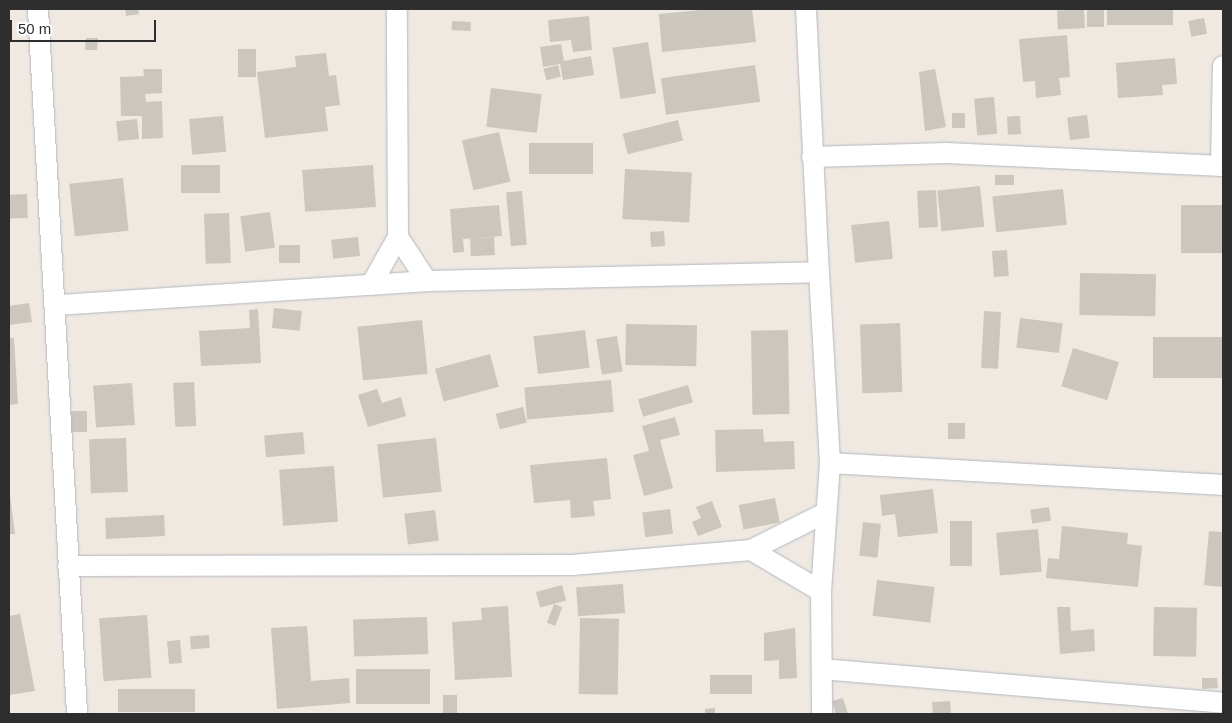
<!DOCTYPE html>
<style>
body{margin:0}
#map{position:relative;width:1232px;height:723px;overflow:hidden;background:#efe9e1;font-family:Helvetica,sans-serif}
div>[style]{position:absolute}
.building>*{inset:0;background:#cbc7bf;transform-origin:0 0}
.roads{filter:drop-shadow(0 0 1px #b4b7c1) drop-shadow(0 0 1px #b4b7c1)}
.minor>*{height:20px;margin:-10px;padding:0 10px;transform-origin:10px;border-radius:10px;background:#fff}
span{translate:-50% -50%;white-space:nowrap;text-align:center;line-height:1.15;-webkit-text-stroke:5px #fff;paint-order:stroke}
.frame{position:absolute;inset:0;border:10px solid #2e2e2e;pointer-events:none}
.scale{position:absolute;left:10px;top:20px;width:146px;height:22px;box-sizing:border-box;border:2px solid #2e2e2e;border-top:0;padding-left:6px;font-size:15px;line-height:18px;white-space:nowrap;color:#2e2e2e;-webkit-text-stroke:4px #fff;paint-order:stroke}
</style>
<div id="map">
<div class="building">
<i style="clip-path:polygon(125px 9px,138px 9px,139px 14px,126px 16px)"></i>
<i style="clip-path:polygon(711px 9px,752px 9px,756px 42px,662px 52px,659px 14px)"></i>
<i style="left:1084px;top:9px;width:19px;height:27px;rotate:87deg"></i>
<i style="left:1087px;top:9px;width:17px;height:18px"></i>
<i style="left:1107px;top:9px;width:66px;height:16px"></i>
<i style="clip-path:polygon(589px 16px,592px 50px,573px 52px,571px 40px,550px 42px,548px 20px)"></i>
<i style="left:1204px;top:18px;width:16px;height:16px;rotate:79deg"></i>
<i style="left:452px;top:21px;width:19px;height:9px;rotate:3deg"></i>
<i style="clip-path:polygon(1067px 35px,1070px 77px,1059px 78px,1061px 95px,1036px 98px,1035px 81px,1023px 82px,1019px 39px)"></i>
<i style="clip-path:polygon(86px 38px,98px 38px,97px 50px,85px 50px)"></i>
<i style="left:648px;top:42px;width:52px;height:36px;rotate:81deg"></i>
<i style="clip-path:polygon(561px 44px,564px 61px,591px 56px,594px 75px,563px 80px,560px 64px,543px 67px,540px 47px)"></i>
<i style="left:238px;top:49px;width:18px;height:28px"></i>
<i style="clip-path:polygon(326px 53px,329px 76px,336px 75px,340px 105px,325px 107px,328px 131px,265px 138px,257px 72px,296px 67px,295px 56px)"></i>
<i style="clip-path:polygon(1175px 58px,1177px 84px,1162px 85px,1163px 95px,1118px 98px,1116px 63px)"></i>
<i style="left:558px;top:65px;width:12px;height:15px;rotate:76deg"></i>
<i style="left:755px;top:65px;width:37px;height:95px;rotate:82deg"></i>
<i style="clip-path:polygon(143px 69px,162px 69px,162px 93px,145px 94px,146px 102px,162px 101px,163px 138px,142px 139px,142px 116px,121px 116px,120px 77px,144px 76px)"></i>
<i style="clip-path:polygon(935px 69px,946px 127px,925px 131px,919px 72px)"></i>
<i style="left:491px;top:88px;width:51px;height:39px;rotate:7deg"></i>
<i style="left:994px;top:97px;width:37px;height:20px;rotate:85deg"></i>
<i style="left:952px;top:113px;width:13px;height:15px"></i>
<i style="left:1087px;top:115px;width:23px;height:20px;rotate:83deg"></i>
<i style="left:223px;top:116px;width:36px;height:34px;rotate:85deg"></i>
<i style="left:1020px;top:116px;width:18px;height:13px;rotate:87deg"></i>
<i style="left:137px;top:119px;width:20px;height:21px;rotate:84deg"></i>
<i style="left:678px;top:120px;width:21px;height:57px;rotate:76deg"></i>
<i style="left:499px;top:132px;width:51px;height:38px;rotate:77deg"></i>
<i style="left:529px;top:143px;width:64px;height:31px"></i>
<i style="left:181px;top:165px;width:39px;height:28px"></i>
<i style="left:373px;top:165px;width:42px;height:71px;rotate:86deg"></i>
<i style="left:625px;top:169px;width:67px;height:50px;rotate:3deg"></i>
<i style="left:995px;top:175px;width:19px;height:10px"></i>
<i style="left:123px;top:178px;width:53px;height:54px;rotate:84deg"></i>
<i style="left:980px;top:186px;width:41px;height:43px;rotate:84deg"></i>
<i style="left:1063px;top:189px;width:36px;height:71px;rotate:84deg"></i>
<i style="left:936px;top:190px;width:37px;height:19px;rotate:87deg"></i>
<i style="left:522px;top:191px;width:54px;height:16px;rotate:85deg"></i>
<i style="left:27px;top:194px;width:24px;height:18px;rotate:88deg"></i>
<i style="clip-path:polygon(499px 205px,502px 236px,463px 239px,464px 252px,453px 253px,450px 209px)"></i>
<i style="left:1223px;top:205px;width:48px;height:42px;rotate:90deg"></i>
<i style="left:270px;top:212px;width:36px;height:30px;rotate:82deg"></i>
<i style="left:229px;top:213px;width:50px;height:25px;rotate:88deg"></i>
<i style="left:889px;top:221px;width:38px;height:38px;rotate:84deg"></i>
<i style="left:664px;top:231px;width:15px;height:14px;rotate:86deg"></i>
<i style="left:358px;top:237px;width:19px;height:27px;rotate:84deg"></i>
<i style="left:494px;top:237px;width:18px;height:24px;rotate:87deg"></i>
<i style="left:300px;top:245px;width:18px;height:21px;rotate:90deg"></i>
<i style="left:1007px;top:250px;width:26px;height:15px;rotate:86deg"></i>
<i style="left:1080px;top:273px;width:76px;height:42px;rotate:1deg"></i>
<i style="clip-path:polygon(29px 303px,32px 322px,9px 325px,9px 306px)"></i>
<i style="left:274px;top:308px;width:28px;height:20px;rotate:6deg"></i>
<i style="clip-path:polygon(258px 309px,261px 363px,201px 366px,199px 331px,250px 328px,249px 310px)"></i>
<i style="left:984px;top:311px;width:17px;height:57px;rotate:3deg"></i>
<i style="left:1020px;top:318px;width:43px;height:30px;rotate:7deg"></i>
<i style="left:422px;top:320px;width:54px;height:65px;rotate:84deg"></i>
<i style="left:900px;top:323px;width:69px;height:40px;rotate:88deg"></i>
<i style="left:626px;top:324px;width:71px;height:41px;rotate:1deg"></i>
<i style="left:585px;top:330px;width:38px;height:52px;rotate:83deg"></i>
<i style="left:788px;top:330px;width:84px;height:37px;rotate:89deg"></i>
<i style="left:617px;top:336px;width:36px;height:21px;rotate:81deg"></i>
<i style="left:1223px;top:337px;width:41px;height:70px;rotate:90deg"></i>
<i style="clip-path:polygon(9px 338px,14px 338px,18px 404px,9px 405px)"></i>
<i style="left:1073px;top:348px;width:48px;height:40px;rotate:17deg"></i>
<i style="left:490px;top:354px;width:34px;height:57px;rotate:75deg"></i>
<i style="left:611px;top:380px;width:32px;height:87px;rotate:85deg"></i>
<i style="left:194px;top:382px;width:44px;height:21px;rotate:87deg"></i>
<i style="left:132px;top:383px;width:42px;height:39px;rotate:86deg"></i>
<i style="left:688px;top:385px;width:18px;height:52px;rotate:74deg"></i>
<i style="clip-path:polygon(377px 389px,382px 403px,401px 397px,406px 416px,368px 427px,358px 395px)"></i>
<i style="left:523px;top:407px;width:16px;height:28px;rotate:76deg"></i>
<i style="left:71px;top:411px;width:16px;height:21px"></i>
<i style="clip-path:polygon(675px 417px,680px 435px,660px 440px,673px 488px,644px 496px,633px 455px,649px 451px,642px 426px)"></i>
<i style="left:948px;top:423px;width:17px;height:16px"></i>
<i style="clip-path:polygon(763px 429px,764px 442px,794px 441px,795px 469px,716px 472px,715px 430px)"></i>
<i style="left:303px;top:432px;width:22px;height:39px;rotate:85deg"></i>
<i style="left:126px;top:438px;width:54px;height:37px;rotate:88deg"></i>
<i style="left:436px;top:438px;width:54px;height:59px;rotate:84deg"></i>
<i style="clip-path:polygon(607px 458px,611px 499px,593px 501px,595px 516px,571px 518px,570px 500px,534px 503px,530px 465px)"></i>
<i style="left:334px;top:466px;width:56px;height:55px;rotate:86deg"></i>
<i style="clip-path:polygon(9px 488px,15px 534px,9px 534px)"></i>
<i style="clip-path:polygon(933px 489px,938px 533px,898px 537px,895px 514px,882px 516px,880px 495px)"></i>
<i style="left:775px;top:498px;width:25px;height:37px;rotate:79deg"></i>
<i style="clip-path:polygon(712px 501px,722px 527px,698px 536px,692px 522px,701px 518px,696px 507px)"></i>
<i style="left:1049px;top:507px;width:14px;height:19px;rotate:82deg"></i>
<i style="left:670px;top:509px;width:25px;height:28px;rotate:83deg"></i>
<i style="left:435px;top:510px;width:31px;height:31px;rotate:83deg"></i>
<i style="left:164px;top:515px;width:21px;height:59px;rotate:87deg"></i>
<i style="left:950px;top:521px;width:22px;height:45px"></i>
<i style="left:863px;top:522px;width:18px;height:34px;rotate:6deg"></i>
<i style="clip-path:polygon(1062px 526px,1128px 533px,1127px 544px,1142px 546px,1138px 587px,1046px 578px,1048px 558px,1059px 559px)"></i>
<i style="left:1038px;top:529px;width:43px;height:42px;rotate:85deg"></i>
<i style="clip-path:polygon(1209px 531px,1223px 532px,1223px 587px,1204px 585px)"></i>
<i style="left:877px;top:580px;width:58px;height:36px;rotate:7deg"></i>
<i style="left:623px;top:584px;width:29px;height:47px;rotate:86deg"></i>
<i style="left:562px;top:585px;width:16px;height:27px;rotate:75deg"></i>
<i style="left:554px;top:604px;width:9px;height:20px;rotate:21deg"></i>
<i style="clip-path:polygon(508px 606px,512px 677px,455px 680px,452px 622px,482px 620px,481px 608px)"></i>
<i style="clip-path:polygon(1057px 607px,1070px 607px,1071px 631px,1094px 629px,1095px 651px,1060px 654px)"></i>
<i style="left:1154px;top:607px;width:43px;height:49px;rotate:1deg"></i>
<i style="clip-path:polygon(20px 614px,35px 691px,9px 695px,9px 616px)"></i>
<i style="left:147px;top:615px;width:63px;height:48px;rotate:86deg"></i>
<i style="left:427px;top:617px;width:37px;height:74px;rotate:88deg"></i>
<i style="left:580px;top:618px;width:39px;height:76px;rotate:1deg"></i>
<i style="clip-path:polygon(307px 626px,311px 681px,349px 678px,350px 703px,277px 709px,271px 628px)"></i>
<i style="clip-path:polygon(795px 628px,797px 678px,779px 679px,779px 660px,764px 661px,764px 633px)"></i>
<i style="left:209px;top:635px;width:13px;height:19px;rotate:86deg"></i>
<i style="left:180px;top:640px;width:23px;height:13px;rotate:85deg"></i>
<i style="left:356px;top:669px;width:74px;height:35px"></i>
<i style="left:752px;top:675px;width:19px;height:42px;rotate:90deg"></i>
<i style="clip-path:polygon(1202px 678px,1217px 678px,1218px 688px,1202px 689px)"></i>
<i style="left:195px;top:689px;width:23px;height:77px;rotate:90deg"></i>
<i style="left:443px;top:695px;width:14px;height:18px"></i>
<i style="clip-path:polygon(843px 698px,848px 714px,836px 714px,832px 701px)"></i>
<i style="left:950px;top:701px;width:13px;height:18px;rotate:86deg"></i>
<i style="clip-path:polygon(715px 708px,715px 714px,705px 714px,705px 709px)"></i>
</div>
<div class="roads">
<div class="minor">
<i style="left:38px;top:9px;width:706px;rotate:86.83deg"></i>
<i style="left:806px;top:9px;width:263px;rotate:87.2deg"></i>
<i style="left:812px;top:157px;width:134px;rotate:-1.7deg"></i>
<i style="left:946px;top:153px;width:277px;rotate:2.7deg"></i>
<i style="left:1221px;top:166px;width:100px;rotate:-88.9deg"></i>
<i style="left:398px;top:237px;width:53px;rotate:56.6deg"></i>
<i style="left:371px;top:285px;width:55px;rotate:-60.6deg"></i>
<i style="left:398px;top:237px;width:228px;rotate:-90.3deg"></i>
<i style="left:58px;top:305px;width:370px;rotate:-3.7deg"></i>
<i style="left:427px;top:281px;width:392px;rotate:-1.3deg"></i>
<i style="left:819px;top:272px;width:191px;rotate:86.7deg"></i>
<i style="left:830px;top:463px;width:128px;rotate:94deg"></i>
<i style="left:821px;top:591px;width:123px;rotate:89.5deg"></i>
<i style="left:830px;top:463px;width:394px;rotate:3.2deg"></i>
<i style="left:751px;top:550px;width:81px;rotate:30.4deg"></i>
<i style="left:68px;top:566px;width:504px;rotate:-0.11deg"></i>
<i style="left:572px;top:565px;width:180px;rotate:-4.8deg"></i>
<i style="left:751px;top:550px;width:83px;rotate:-26.6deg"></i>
<i style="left:822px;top:669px;width:402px;rotate:4.8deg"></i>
</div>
</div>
<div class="frame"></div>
<div class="scale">50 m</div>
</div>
